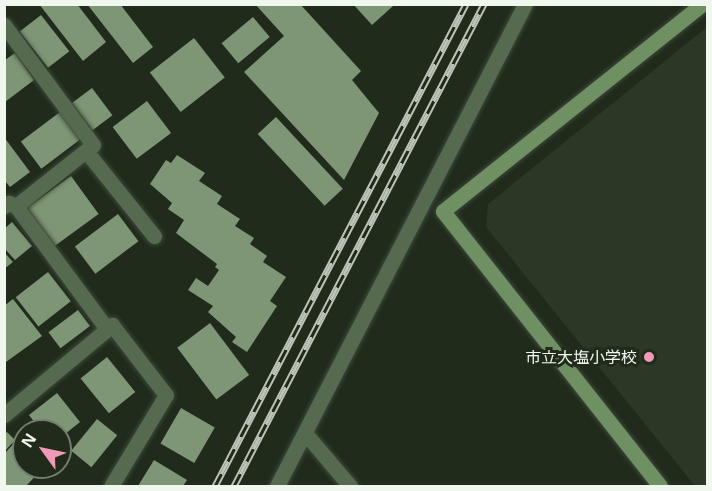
<!DOCTYPE html>
<meta charset="utf-8">
<style>
body{margin:0}
#map{position:relative;width:712px;height:491px;overflow:hidden;background:#202b1c;font-family:"Noto Sans","Noto Sans JP",sans-serif}
div>[style]{position:absolute}
.built>*{inset:0;background:#2a3825}
.building>*{inset:0;background:#7e9576;transform-origin:0 0}
.roads{filter:drop-shadow(0 0 2px #3d4839) drop-shadow(0 0 2px #3d4839)}
.lane>*{height:15px;margin:-7.5px;padding:0 7.5px;transform-origin:7.5px;border-radius:7.5px;background:#556a4e}
.street>*{height:15px;margin:-7.5px;padding:0 7.5px;transform-origin:7.5px;border-radius:7.5px;background:#556a4e}
.secondary>*{height:15px;margin:-7.5px;padding:0 7.5px;transform-origin:7.5px;border-radius:7.5px;background:#6f9063}
.rail>*{height:7px;margin-top:-3.5px;transform-origin:0;background:repeating-linear-gradient(90deg,#202b1c 0 14px,#bdc5ba 0 28px);box-sizing:border-box;border-block:2px solid #bdc5ba}
.dots>*{width:16px;height:16px;translate:-50% -50%;box-sizing:border-box;border:3px solid #202b1c;border-radius:50%}
span{translate:-50% -50%;white-space:nowrap;text-align:center;line-height:1.15;-webkit-text-stroke:6px #202b1c;paint-order:stroke}
.poi-label{font-size:16px;color:#f0f7ee}
.right{translate:-100% -50%;text-align:right}
.frame{position:absolute;inset:0;border:6px solid #f0f7ee;pointer-events:none}
.north{position:absolute;left:12px;top:419px;width:60px;height:60px;box-sizing:border-box;background:#202b1c;border:2px solid #737d70;border-radius:50%;rotate:303deg;font-size:16px;font-weight:700;line-height:24px;text-align:center;color:#f0f7ee}
.north::after{content:'';display:block;margin:auto;width:21px;height:27px;background:#f09ab7;clip-path:polygon(50% 0,100% 100%,50% 72%,0 100%)}
</style>
<div id="map">
<div class="built">
<i style="clip-path:polygon(707px 27px,708px 486px,695px 486px,486px 227px,488px 204px)"></i>
</div>
<div class="building">
<i style="clip-path:polygon(39px 4px,77px 4px,106px 42px,83px 61px)"></i>
<i style="clip-path:polygon(87px 4px,120px 4px,153px 47px,133px 63px)"></i>
<i style="clip-path:polygon(255px 4px,300px 4px,361px 71px,352px 80px,379px 113px,344px 180px,244px 72px,284px 36px)"></i>
<i style="clip-path:polygon(353px 4px,391px 4px,393px 6px,372px 25px)"></i>
<i style="left:41px;top:15px;width:46px;height:27px;rotate:52deg"></i>
<i style="left:253px;top:17px;width:26px;height:41px;rotate:50deg"></i>
<i style="left:194px;top:38px;width:50px;height:56px;rotate:52deg"></i>
<i style="clip-path:polygon(15px 53px,34px 80px,5px 102px,5px 60px)"></i>
<i style="left:92px;top:88px;width:34px;height:25px;rotate:53deg"></i>
<i style="left:147px;top:101px;width:40px;height:43px;rotate:53deg"></i>
<i style="left:60px;top:112px;width:34px;height:49px;rotate:53deg"></i>
<i style="left:276px;top:117px;width:98px;height:25px;rotate:47deg"></i>
<i style="clip-path:polygon(4px 137px,30px 172px,10px 187px,4px 180px)"></i>
<i style="clip-path:polygon(177px 155px,205px 173px,199px 181px,222px 196px,217px 204px,240px 219px,235px 226px,254px 238px,250px 244px,267px 256px,263px 262px,286px 277px,270px 301px,277px 306px,247px 352px,232px 342px,236px 337px,208px 312px,213px 306px,188px 290px,196px 278px,208px 286px,219px 270px,215px 267px,217px 264px,176px 233px,184px 220px,168px 209px,172px 203px,150px 184px,166px 160px,171px 163px)"></i>
<i style="left:71px;top:176px;width:47px;height:54px;rotate:54deg"></i>
<i style="left:118px;top:214px;width:34px;height:54px;rotate:53deg"></i>
<i style="clip-path:polygon(12px 222px,32px 246px,15px 260px,4px 248px,4px 229px)"></i>
<i style="clip-path:polygon(4px 252px,13px 262px,4px 269px)"></i>
<i style="left:48px;top:272px;width:37px;height:41px;rotate:52deg"></i>
<i style="clip-path:polygon(13px 299px,42px 336px,6px 362px,4px 306px)"></i>
<i style="left:78px;top:310px;width:20px;height:37px;rotate:53deg"></i>
<i style="left:210px;top:323px;width:65px;height:41px;rotate:53deg"></i>
<i style="left:107px;top:357px;width:45px;height:34px;rotate:51deg"></i>
<i style="clip-path:polygon(57px 393px,80px 422px,60px 438px,60px 431px,41px 431px,29px 415px)"></i>
<i style="left:181px;top:408px;width:39px;height:41px;rotate:30deg"></i>
<i style="left:97px;top:419px;width:26px;height:41px;rotate:39deg"></i>
<i style="clip-path:polygon(7px 432px,15px 440px,4px 452px,4px 435px)"></i>
<i style="clip-path:polygon(22px 435px,24px 467px,44px 467px,26px 486px,6px 486px,4px 454px)"></i>
<i style="clip-path:polygon(154px 460px,187px 480px,183px 486px,138px 486px)"></i>
</div>
<div class="roads">
<div class="lane">
<i style="left:4px;top:25px;width:149px;rotate:53.4deg"></i>
<i style="left:93px;top:145px;width:98px;rotate:141.6deg"></i>
<i style="left:16px;top:206px;width:8px;rotate:-157deg"></i>
<i style="left:9px;top:203px;width:6px;rotate:149deg"></i>
<i style="left:86px;top:151px;width:109px;rotate:51.3deg"></i>
<i style="left:16px;top:206px;width:153px;rotate:53.5deg"></i>
</div>
<div class="street">
<i style="left:4px;top:415px;width:141px;rotate:-39.8deg"></i>
<i style="left:112px;top:325px;width:88px;rotate:52.4deg"></i>
<i style="left:166px;top:395px;width:106px;rotate:121.1deg"></i>
<i style="left:305px;top:433px;width:70px;rotate:49.7deg"></i>
<i style="left:277px;top:486px;width:542px;rotate:-62.77deg"></i>
</div>
<div class="secondary">
<i style="left:660px;top:486px;width:350px;rotate:-128.3deg"></i>
<i style="left:443px;top:211px;width:332px;rotate:-38.6deg"></i>
</div>
</div>
<div class="rail">
<i style="left:215px;top:486px;width:543px;rotate:-62.49deg"></i>
<i style="left:234px;top:486px;width:543px;rotate:-62.59deg"></i>
</div>
<div class="dots">
<i style="left:649px;top:357px;background:#f09ab7"></i>
</div>
<div class="poi-label">
<span class="right" style="left:637px;top:357px">市立大塩小学校</span>
</div>
<div class="frame"></div>
<div class="north">N</div>
</div>
